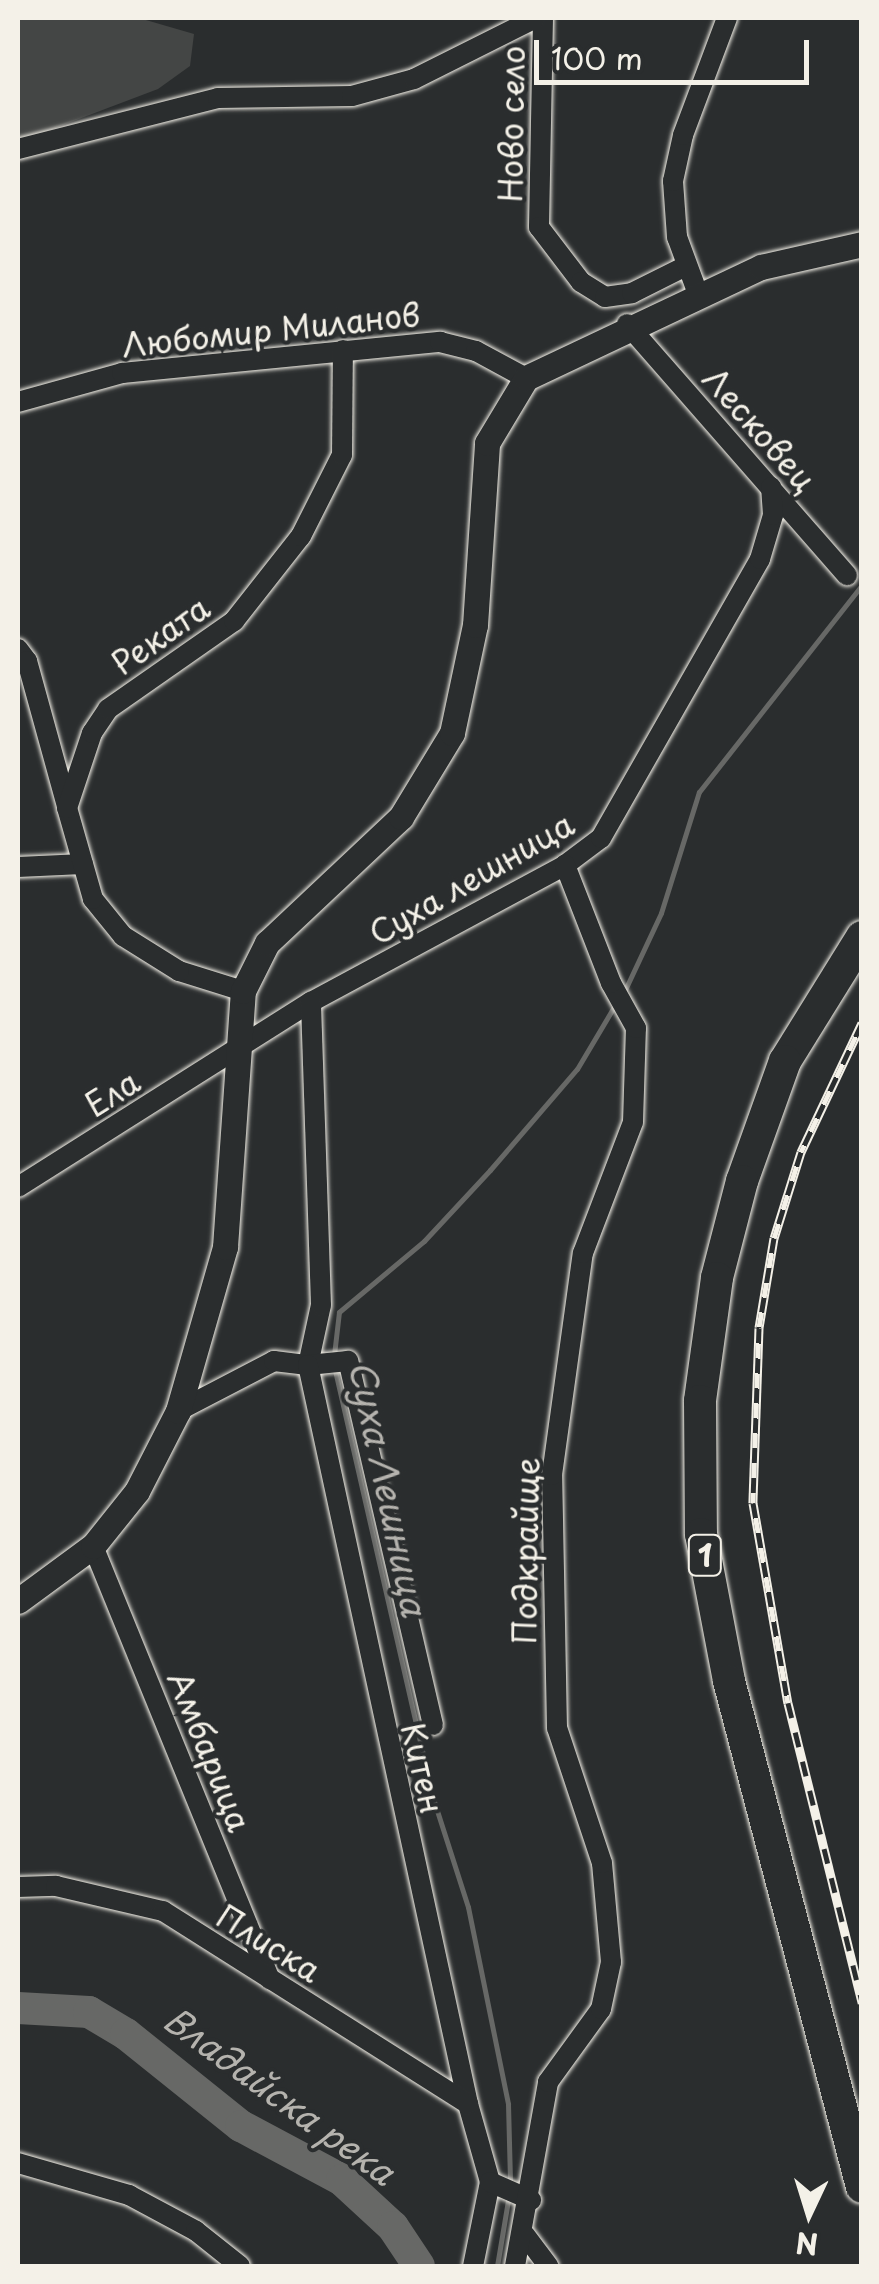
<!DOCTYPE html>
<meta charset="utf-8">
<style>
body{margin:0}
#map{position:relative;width:879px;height:2284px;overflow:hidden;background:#2a2d2e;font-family:"Playpen Sans",sans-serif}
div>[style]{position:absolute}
.green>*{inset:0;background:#444645}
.stream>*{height:5px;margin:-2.5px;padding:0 2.5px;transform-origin:2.5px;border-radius:2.5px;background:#676866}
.river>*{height:32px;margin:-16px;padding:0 16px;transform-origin:16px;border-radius:16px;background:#676866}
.roads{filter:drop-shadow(0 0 2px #f4f1e8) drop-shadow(0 0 2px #f4f1e8)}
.minor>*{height:20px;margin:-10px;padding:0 10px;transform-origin:10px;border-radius:10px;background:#2a2d2e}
.tertiary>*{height:25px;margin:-12.5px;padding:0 12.5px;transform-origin:12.5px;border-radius:12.5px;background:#2a2d2e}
.trunk>*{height:32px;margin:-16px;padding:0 16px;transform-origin:16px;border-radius:16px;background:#2a2d2e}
.rail>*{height:9px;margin-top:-4.5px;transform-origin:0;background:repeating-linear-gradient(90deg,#2a2d2e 0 15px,#f4f1e8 0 30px);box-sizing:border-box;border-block:2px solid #f4f1e8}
span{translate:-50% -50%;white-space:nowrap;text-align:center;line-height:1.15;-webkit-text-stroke:8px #2a2d2e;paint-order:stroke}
.shield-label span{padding:2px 8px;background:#2a2d2e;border:2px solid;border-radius:8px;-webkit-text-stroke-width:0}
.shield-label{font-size:30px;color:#f4f1e8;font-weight:700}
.street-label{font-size:32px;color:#f4f1e8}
.water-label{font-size:35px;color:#b5b3ae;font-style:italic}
.frame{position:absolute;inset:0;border:20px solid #f4f1e8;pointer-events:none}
.north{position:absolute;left:759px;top:2164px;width:100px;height:100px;-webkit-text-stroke:8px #2a2d2e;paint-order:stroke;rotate:184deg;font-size:28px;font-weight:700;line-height:40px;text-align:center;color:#f4f1e8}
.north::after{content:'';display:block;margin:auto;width:35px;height:45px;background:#f4f1e8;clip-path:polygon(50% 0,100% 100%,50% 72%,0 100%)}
.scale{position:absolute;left:534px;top:40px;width:275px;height:45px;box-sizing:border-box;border:5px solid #f4f1e8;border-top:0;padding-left:12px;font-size:30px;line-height:35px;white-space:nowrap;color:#f4f1e8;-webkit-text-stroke:8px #2a2d2e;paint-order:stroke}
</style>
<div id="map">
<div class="green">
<i style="clip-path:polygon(18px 18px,139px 18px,194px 34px,190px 66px,158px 89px,18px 142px)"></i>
</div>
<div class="stream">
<i style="left:624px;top:992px;width:87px;rotate:-64.9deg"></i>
<i style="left:661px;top:913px;width:127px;rotate:-72.6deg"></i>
<i style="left:699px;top:792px;width:263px;rotate:-51.8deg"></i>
<i style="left:334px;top:1355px;width:43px;rotate:-83.4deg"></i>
<i style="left:339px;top:1312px;width:111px;rotate:-39.9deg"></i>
<i style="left:424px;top:1241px;width:97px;rotate:-47.1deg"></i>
<i style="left:490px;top:1170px;width:133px;rotate:-49.3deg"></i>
<i style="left:577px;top:1069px;width:74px;rotate:-59.3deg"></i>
<i style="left:334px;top:1366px;width:440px;rotate:77.1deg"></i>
<i style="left:432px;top:1795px;width:118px;rotate:72.2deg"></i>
<i style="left:468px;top:1907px;width:201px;rotate:78.5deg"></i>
<i style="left:508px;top:2104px;width:79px;rotate:88.5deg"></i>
<i style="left:497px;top:2266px;width:73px;rotate:-80.5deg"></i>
</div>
<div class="river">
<i style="left:18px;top:2008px;width:71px;rotate:3.2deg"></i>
<i style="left:89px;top:2012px;width:43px;rotate:30.7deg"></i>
<i style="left:126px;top:2034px;width:147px;rotate:38.7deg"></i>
<i style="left:241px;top:2126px;width:115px;rotate:28.1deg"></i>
<i style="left:342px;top:2180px;width:69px;rotate:42.7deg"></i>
<i style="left:393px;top:2227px;width:47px;rotate:56.3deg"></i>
</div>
<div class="roads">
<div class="minor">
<i style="left:543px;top:18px;width:209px;rotate:91.1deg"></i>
<i style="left:539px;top:227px;width:69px;rotate:52.6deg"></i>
<i style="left:581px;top:282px;width:28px;rotate:32deg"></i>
<i style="left:605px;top:297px;width:27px;rotate:-8deg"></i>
<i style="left:632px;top:293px;width:60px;rotate:-26.6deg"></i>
<i style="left:18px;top:149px;width:206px;rotate:-14.3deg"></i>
<i style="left:218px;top:98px;width:134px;rotate:-0.9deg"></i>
<i style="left:352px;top:96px;width:64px;rotate:-15.3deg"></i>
<i style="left:414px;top:79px;width:136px;rotate:-26.6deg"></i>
<i style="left:698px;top:294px;width:61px;rotate:-110.2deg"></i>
<i style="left:677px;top:237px;width:56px;rotate:-94.1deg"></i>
<i style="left:673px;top:181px;width:47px;rotate:-77.7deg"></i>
<i style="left:683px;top:135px;width:125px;rotate:-69.4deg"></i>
<i style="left:627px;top:324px;width:334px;rotate:48.8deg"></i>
<i style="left:18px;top:402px;width:108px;rotate:-15.6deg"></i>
<i style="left:122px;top:373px;width:320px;rotate:-5.6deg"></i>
<i style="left:440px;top:342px;width:37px;rotate:14deg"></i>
<i style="left:476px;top:351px;width:57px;rotate:28.4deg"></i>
<i style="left:18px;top:649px;width:15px;rotate:53deg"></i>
<i style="left:27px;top:661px;width:150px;rotate:74.6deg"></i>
<i style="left:18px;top:867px;width:65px;rotate:-2.6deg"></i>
<i style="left:243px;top:991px;width:67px;rotate:-162.6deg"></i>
<i style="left:179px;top:971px;width:66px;rotate:-148deg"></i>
<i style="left:123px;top:936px;width:48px;rotate:-129deg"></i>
<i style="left:93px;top:899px;width:95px;rotate:-105.9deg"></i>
<i style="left:67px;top:808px;width:79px;rotate:-71.6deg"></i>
<i style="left:92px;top:733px;width:29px;rotate:-56deg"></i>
<i style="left:108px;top:709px;width:154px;rotate:-34.9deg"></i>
<i style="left:234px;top:621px;width:108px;rotate:-51.8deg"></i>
<i style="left:301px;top:536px;width:91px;rotate:-63.2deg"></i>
<i style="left:342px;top:455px;width:105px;rotate:-89.5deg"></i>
<i style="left:18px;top:1187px;width:347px;rotate:-32.3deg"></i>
<i style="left:311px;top:1002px;width:289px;rotate:-28.3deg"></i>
<i style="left:565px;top:865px;width:45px;rotate:-36.9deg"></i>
<i style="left:601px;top:838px;width:321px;rotate:-60.3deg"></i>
<i style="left:760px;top:559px;width:46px;rotate:-73.5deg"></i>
<i style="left:773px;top:515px;width:28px;rotate:-94deg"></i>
<i style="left:178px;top:1411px;width:108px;rotate:-27.5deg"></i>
<i style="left:274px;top:1361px;width:34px;rotate:7deg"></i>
<i style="left:308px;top:1365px;width:61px;rotate:-77.8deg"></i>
<i style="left:321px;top:1305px;width:303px;rotate:-91.9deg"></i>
<i style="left:93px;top:1546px;width:468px;rotate:67.8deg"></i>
<i style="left:433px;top:1725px;width:374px;rotate:-103.1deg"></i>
<i style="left:348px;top:1361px;width:40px;rotate:174.3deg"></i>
<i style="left:308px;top:1365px;width:756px;rotate:77.78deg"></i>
<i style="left:468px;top:2104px;width:81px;rotate:74.2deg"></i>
<i style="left:490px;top:2182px;width:86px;rotate:101.4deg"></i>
<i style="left:18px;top:1887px;width:38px;rotate:-2deg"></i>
<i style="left:56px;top:1886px;width:110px;rotate:13.2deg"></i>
<i style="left:163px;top:1911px;width:361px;rotate:32.3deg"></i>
<i style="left:18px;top:2163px;width:116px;rotate:16.1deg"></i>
<i style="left:129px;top:2195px;width:76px;rotate:28.2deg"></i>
<i style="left:196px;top:2231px;width:56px;rotate:38.5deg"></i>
<i style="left:490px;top:2182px;width:45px;rotate:23.7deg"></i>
<i style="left:525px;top:2235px;width:39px;rotate:53deg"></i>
<i style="left:515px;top:2266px;width:187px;rotate:-79.8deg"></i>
<i style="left:548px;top:2082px;width:90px;rotate:-54deg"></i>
<i style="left:601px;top:2009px;width:48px;rotate:-78deg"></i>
<i style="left:611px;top:1962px;width:99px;rotate:-95.2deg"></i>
<i style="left:602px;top:1863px;width:142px;rotate:-108.4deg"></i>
<i style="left:557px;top:1728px;width:253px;rotate:-91.1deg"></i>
<i style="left:552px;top:1475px;width:224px;rotate:-82.1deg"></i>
<i style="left:583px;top:1253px;width:140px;rotate:-69.1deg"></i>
<i style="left:633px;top:1122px;width:94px;rotate:-88.2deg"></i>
<i style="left:636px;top:1028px;width:51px;rotate:-119.1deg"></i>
<i style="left:611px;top:983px;width:127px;rotate:-111.3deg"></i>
</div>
<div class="tertiary">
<i style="left:18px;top:1601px;width:93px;rotate:-36.3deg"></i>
<i style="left:93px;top:1546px;width:70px;rotate:-51.3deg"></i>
<i style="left:137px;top:1491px;width:90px;rotate:-62.9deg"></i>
<i style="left:178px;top:1411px;width:171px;rotate:-74deg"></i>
<i style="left:225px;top:1247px;width:257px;rotate:-86deg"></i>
<i style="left:243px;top:991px;width:54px;rotate:-63.4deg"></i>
<i style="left:267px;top:943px;width:184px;rotate:-43.2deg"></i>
<i style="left:401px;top:817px;width:98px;rotate:-58.7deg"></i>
<i style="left:452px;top:733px;width:110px;rotate:-78deg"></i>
<i style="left:475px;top:625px;width:182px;rotate:-86.2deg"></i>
<i style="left:487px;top:443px;width:76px;rotate:-59deg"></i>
<i style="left:526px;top:378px;width:260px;rotate:-25.3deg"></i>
<i style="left:761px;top:267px;width:104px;rotate:-12.8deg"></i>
</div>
<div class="trunk">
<i style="left:862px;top:937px;width:146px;rotate:121.8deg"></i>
<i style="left:785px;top:1061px;width:127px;rotate:109.7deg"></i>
<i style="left:742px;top:1181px;width:100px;rotate:104.5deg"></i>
<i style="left:717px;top:1278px;width:124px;rotate:97.9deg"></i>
<i style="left:700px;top:1401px;width:133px;rotate:89.6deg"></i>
<i style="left:701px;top:1534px;width:150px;rotate:79.2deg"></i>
<i style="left:729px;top:1681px;width:523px;rotate:75.27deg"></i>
</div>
</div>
<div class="rail">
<i style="left:862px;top:1023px;width:143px;rotate:115.3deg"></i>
<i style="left:801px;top:1152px;width:90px;rotate:107.4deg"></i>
<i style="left:774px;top:1238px;width:91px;rotate:99.5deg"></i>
<i style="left:759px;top:1328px;width:175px;rotate:92deg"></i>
<i style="left:753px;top:1503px;width:203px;rotate:80.1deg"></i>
<i style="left:788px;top:1703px;width:309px;rotate:76.1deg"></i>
</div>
<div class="shield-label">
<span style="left:705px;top:1555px">1</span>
</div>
<div class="street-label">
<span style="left:511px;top:124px;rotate:-89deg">Ново село</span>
<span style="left:271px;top:329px;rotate:-6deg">Любомир Миланов</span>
<span style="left:760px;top:429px;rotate:49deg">Лесковец</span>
<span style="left:160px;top:635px;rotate:-35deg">Реката</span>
<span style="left:471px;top:878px;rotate:-30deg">Суха лешница</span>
<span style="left:112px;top:1093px;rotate:-32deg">Ела</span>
<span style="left:525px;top:1551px;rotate:-89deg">Подкрайще</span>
<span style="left:210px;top:1751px;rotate:68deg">Амбарица</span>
<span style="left:423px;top:1768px;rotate:77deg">Китен</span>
<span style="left:269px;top:1943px;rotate:32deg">Плиска</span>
</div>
<div class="water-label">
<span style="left:389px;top:1488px;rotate:78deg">Суха Лешница</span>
<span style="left:280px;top:2095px;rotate:36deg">Владайска река</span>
</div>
<div class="frame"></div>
<div class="north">N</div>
<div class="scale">100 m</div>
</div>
